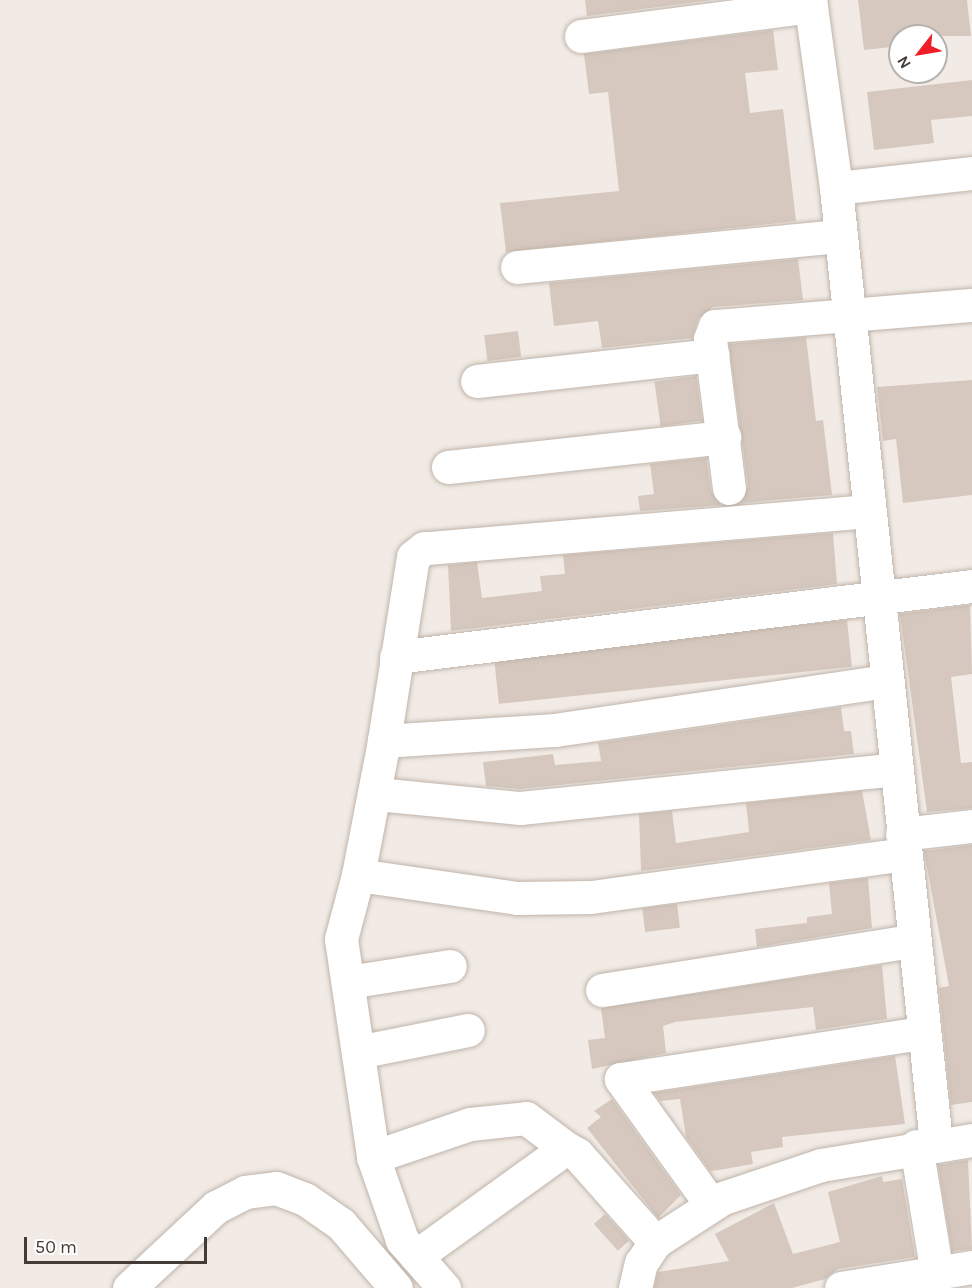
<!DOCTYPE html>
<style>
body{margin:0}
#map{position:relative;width:972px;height:1288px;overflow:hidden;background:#f2ebe5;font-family:Karla,sans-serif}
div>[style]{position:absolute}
.building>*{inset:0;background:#d6c8be;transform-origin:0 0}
.roads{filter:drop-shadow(0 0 2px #bfb4ab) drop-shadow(0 0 2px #bfb4ab)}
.minor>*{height:33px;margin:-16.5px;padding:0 16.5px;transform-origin:16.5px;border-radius:16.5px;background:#fff}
span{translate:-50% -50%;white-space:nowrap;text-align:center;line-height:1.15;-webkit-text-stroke:4.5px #fff;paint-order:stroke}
.north{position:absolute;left:888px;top:24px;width:60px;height:60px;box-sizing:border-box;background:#fff;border:2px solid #b4b1ae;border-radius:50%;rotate:239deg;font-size:16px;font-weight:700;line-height:24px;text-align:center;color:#443b35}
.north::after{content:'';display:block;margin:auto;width:21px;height:27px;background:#f01e29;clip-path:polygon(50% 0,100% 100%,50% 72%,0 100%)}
.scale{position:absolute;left:24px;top:1237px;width:183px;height:27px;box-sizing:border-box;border:3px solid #443b35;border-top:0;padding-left:8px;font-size:18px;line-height:21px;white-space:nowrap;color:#443b35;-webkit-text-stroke:4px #fff;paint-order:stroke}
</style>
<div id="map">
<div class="building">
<i style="clip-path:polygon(585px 0,712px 0,587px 16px)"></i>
<i style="clip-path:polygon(858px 0,967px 0,971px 36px,900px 36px,900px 46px,864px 50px)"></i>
<i style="clip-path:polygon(773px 30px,778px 70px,745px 73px,750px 113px,783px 109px,796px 221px,506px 252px,500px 203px,619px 191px,608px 92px,589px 94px,584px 54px)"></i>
<i style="clip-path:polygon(972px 80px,972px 116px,931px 120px,934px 143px,874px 150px,867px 92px)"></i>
<i style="clip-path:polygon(798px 259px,803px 300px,713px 307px,698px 319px,692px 338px,602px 348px,598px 321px,554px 326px,549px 283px)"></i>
<i style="left:518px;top:331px;width:26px;height:34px;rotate:83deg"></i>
<i style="clip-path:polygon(806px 337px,816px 421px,823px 420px,832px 495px,740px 503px,748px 486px,729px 344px)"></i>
<i style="left:696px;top:376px;width:45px;height:42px;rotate:82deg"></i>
<i style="clip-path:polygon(972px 380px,972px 495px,903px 503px,896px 439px,883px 441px,877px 387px)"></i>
<i style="clip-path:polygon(706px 458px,711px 491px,721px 505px,640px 511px,638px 496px,654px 494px,650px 464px)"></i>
<i style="clip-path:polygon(833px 533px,837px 584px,451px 631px,448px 565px,477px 562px,482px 598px,542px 591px,540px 576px,565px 574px,563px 555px)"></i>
<i style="clip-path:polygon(970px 605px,972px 674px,951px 677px,961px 763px,972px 762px,972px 808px,927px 812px,900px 614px)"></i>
<i style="left:847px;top:620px;width:47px;height:355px;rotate:84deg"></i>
<i style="clip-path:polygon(841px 707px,844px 731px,851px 731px,854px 754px,520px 789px,486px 786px,483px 762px,553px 754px,555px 765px,601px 761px,598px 743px)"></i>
<i style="clip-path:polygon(862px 791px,871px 840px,641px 871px,639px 814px,672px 811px,676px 843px,749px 832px,746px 803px)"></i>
<i style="clip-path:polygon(972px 845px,972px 1102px,951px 1105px,939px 988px,949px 986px,924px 851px)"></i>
<i style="clip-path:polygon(868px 878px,872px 928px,757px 947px,755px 929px,807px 923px,807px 917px,832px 914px,829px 883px)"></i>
<i style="left:677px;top:904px;width:24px;height:35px;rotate:83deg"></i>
<i style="clip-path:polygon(882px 965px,887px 1019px,816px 1030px,813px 1007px,675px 1022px,663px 1026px,666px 1053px,592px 1069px,588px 1040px,605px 1038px,601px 1008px)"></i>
<i style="clip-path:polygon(895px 1056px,905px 1124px,782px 1137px,783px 1147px,751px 1152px,753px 1164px,719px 1170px,710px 1171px,686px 1137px,680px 1099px,660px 1101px,654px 1093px)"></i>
<i style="clip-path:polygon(612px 1099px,681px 1195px,658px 1218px,587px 1128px,601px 1117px,594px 1111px)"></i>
<i style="clip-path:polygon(968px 1160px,972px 1249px,952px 1251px,938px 1165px)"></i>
<i style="clip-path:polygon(882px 1176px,883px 1182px,902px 1179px,915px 1257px,838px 1269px,825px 1279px,792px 1288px,654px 1288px,658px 1272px,729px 1261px,715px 1234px,774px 1203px,793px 1254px,840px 1242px,828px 1192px)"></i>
<i style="left:605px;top:1214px;width:36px;height:15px;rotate:48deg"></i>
</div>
<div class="roads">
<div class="minor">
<i style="left:810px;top:0;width:190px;rotate:82.1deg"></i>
<i style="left:836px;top:188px;width:960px;rotate:84.02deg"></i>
<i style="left:581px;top:36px;width:232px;rotate:-7.4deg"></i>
<i style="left:836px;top:188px;width:137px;rotate:-6.3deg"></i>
<i style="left:517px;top:267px;width:325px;rotate:-5.5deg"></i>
<i style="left:477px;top:381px;width:237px;rotate:-6.3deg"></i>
<i style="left:448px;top:467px;width:278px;rotate:-6.2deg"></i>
<i style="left:729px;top:488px;width:150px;rotate:-97.3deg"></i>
<i style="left:710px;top:339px;width:14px;rotate:-69deg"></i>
<i style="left:715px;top:326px;width:258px;rotate:-4.7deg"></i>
<i style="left:869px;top:511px;width:447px;rotate:175.2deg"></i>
<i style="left:424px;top:548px;width:14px;rotate:141deg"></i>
<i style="left:413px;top:557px;width:186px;rotate:99deg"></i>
<i style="left:384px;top:741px;width:171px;rotate:-3.7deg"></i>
<i style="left:555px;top:730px;width:335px;rotate:-8.4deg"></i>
<i style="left:396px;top:657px;width:580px;rotate:-7.03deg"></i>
<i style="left:384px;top:741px;width:136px;rotate:101deg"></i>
<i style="left:358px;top:875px;width:161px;rotate:8.2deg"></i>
<i style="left:517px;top:898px;width:74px;rotate:-0.8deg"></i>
<i style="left:591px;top:897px;width:316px;rotate:-7.8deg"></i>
<i style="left:377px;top:794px;width:144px;rotate:5.6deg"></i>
<i style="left:520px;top:808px;width:377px;rotate:-5.9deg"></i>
<i style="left:902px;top:834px;width:70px;rotate:-6.5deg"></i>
<i style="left:358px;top:875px;width:66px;rotate:104.9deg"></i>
<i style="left:341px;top:939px;width:220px;rotate:81.6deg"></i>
<i style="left:373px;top:1157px;width:88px;rotate:70.7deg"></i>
<i style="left:402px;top:1240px;width:64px;rotate:48.8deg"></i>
<i style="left:348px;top:982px;width:103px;rotate:-8.9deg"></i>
<i style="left:602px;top:990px;width:315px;rotate:-9deg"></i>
<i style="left:358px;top:1052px;width:112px;rotate:-11.3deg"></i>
<i style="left:916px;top:1146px;width:130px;rotate:80.7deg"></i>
<i style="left:566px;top:1148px;width:13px;rotate:29deg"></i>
<i style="left:577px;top:1154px;width:118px;rotate:48.4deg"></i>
<i style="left:373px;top:1157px;width:102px;rotate:-18.8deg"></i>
<i style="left:470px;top:1124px;width:56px;rotate:-6.1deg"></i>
<i style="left:526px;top:1118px;width:50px;rotate:36.9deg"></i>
<i style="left:566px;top:1148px;width:185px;rotate:144.2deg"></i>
<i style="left:710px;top:1203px;width:153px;rotate:-125.7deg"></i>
<i style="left:621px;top:1079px;width:304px;rotate:-8.7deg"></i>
<i style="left:129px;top:1288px;width:119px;rotate:-43deg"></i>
<i style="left:216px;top:1207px;width:33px;rotate:-27deg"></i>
<i style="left:245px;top:1192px;width:31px;rotate:-7deg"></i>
<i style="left:276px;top:1188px;width:31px;rotate:21deg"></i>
<i style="left:305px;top:1199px;width:44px;rotate:34.8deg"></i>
<i style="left:341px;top:1224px;width:84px;rotate:49.3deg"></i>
<i style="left:635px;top:1288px;width:26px;rotate:-77deg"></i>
<i style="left:641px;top:1263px;width:25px;rotate:-56deg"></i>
<i style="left:655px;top:1242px;width:81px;rotate:-32.9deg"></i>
<i style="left:723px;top:1198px;width:103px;rotate:-18.6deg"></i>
<i style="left:821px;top:1165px;width:153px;rotate:-9.4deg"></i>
<i style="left:841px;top:1288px;width:133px;rotate:-9.1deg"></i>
</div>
</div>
<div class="north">N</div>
<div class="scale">50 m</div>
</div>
